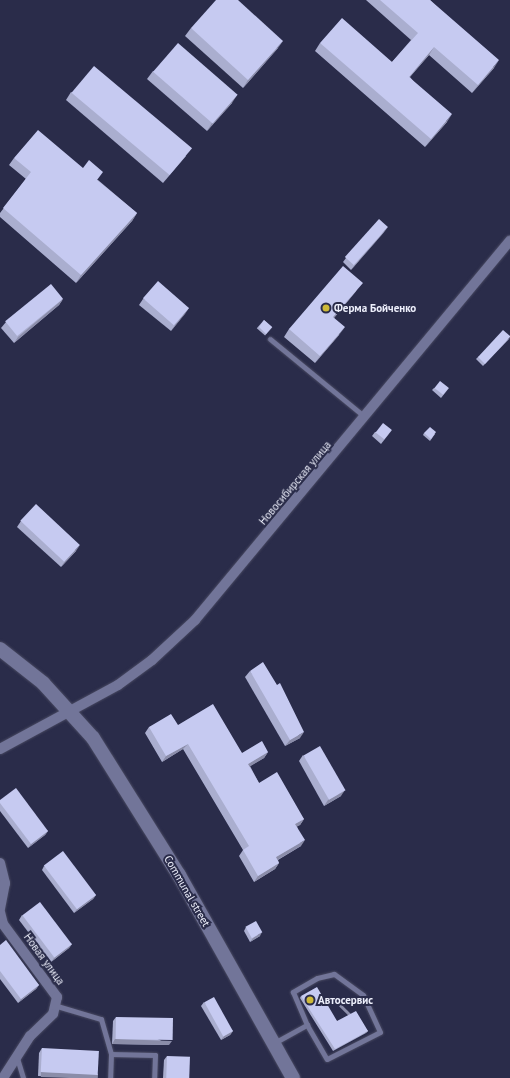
<!DOCTYPE html>
<meta charset="utf-8">
<style>
body{margin:0}
#map{position:relative;width:510px;height:1078px;overflow:hidden;background:#2a2c4a;font-family:"PT Sans",sans-serif}
div>[style]{position:absolute}
.roads{filter:drop-shadow(0 0 1px #484961) drop-shadow(0 0 1px #484961)}
.lane>*{height:5px;margin:-2.5px;padding:0 2.5px;transform-origin:2.5px;border-radius:2.5px;background:#727599}
.street>*{height:10px;margin:-5px;padding:0 5px;transform-origin:5px;border-radius:5px;background:#727599}
.secondary>*{height:14px;margin:-7px;padding:0 7px;transform-origin:7px;border-radius:7px;background:#727599}
.wall>*{inset:0;background:#aaaecf;transform-origin:0 0}
.shaded-wall>*{inset:0;background:#8b8da9;transform-origin:0 0}
.building>*{inset:0;background:#c6caf1;transform-origin:0 0}
.dots>*{width:11px;height:11px;translate:-50% -50%;box-sizing:border-box;border:2px solid #2a2c4a;border-radius:50%}
span{translate:-50% -50%;white-space:nowrap;text-align:center;line-height:1.15;-webkit-text-stroke:4px #2a2c4a;paint-order:stroke}
.poi-label{font-size:11px;color:#eef0fc;font-weight:700}
.left{translate:0 -50%;text-align:left}
.street-label{font-size:11px;color:#eef0fc}
</style>
<div id="map">
<div class="roads">
<div class="lane">
<i style="left:270px;top:339px;width:123px;rotate:39.4deg"></i>
<i style="left:57px;top:1006px;width:46px;rotate:16.5deg"></i>
<i style="left:101px;top:1019px;width:36px;rotate:74deg"></i>
<i style="left:111px;top:1054px;width:24px;rotate:92deg"></i>
<i style="left:274px;top:1043px;width:38px;rotate:-29deg"></i>
<i style="left:307px;top:1025px;width:39px;rotate:60deg"></i>
<i style="left:327px;top:1059px;width:59px;rotate:-27deg"></i>
<i style="left:380px;top:1032px;width:41px;rotate:-114.7deg"></i>
<i style="left:363px;top:995px;width:36px;rotate:-144deg"></i>
<i style="left:334px;top:974px;width:17px;rotate:167deg"></i>
<i style="left:317px;top:978px;width:28px;rotate:150deg"></i>
<i style="left:293px;top:992px;width:36px;rotate:67deg"></i>
<i style="left:111px;top:1054px;width:44px;rotate:1.3deg"></i>
<i style="left:155px;top:1055px;width:23px;rotate:92deg"></i>
<i style="left:17px;top:1058px;width:21px;rotate:73deg"></i>
</div>
<div class="street">
<i style="left:0;top:749px;width:134px;rotate:-28.5deg"></i>
<i style="left:118px;top:685px;width:42px;rotate:-36.3deg"></i>
<i style="left:152px;top:660px;width:59px;rotate:-42.9deg"></i>
<i style="left:195px;top:620px;width:493px;rotate:-50.3deg"></i>
<i style="left:0;top:863px;width:21px;rotate:76deg"></i>
<i style="left:5px;top:883px;width:26px;rotate:101deg"></i>
<i style="left:0;top:912px;width:12px;rotate:76deg"></i>
<i style="left:3px;top:924px;width:91px;rotate:53.5deg"></i>
<i style="left:57px;top:997px;width:17px;rotate:103deg"></i>
<i style="left:53px;top:1014px;width:32px;rotate:136deg"></i>
<i style="left:30px;top:1036px;width:50px;rotate:122.7deg"></i>
</div>
<div class="secondary">
<i style="left:0;top:649px;width:55px;rotate:38.3deg"></i>
<i style="left:43px;top:683px;width:74px;rotate:47.7deg"></i>
<i style="left:93px;top:738px;width:162px;rotate:57.9deg"></i>
<i style="left:179px;top:875px;width:233px;rotate:60.7deg"></i>
</div>
</div>
<div class="wall">
<i style="clip-path:polygon(366px 0,430px 0,494px 68px,472px 93px,429px 55px,410px 77px,447px 122px,425px 147px,315px 51px,320px 43px,392px 62px,411px 40px)"></i>
<i style="clip-path:polygon(191px 28px,278px 48px,243px 88px,185px 36px)"></i>
<i style="clip-path:polygon(153px 71px,232px 103px,207px 131px,147px 79px)"></i>
<i style="clip-path:polygon(71px 92px,186px 156px,163px 183px,66px 100px)"></i>
<i style="clip-path:polygon(14px 158px,98px 180px,137px 213px,132px 221px,76px 283px,0 217px,0 213px,26px 179px,9px 165px)"></i>
<i style="clip-path:polygon(385px 231px,351px 270px,343px 262px,346px 258px)"></i>
<i style="clip-path:polygon(357px 290px,334px 318px,339px 335px,315px 363px,284px 337px,289px 329px)"></i>
<i style="clip-path:polygon(63px 299px,59px 305px,14px 343px,1px 328px,6px 322px)"></i>
<i style="clip-path:polygon(143px 299px,189px 308px,171px 331px,139px 305px)"></i>
<i style="left:264px;top:320px;width:11px;height:11px;rotate:41deg"></i>
<i style="clip-path:polygon(510px 338px,483px 366px,476px 359px,478px 357px)"></i>
<i style="clip-path:polygon(434px 388px,449px 388px,441px 398px,432px 390px)"></i>
<i style="clip-path:polygon(392px 430px,381px 444px,372px 436px,375px 432px)"></i>
<i style="clip-path:polygon(424px 433px,435px 434px,430px 441px,423px 435px)"></i>
<i style="clip-path:polygon(21px 521px,76px 551px,61px 567px,17px 527px)"></i>
<i style="clip-path:polygon(250px 671px,300px 738px,285px 746px,245px 677px)"></i>
<i style="clip-path:polygon(178px 725px,242px 753px,268px 752px,264px 758px,250px 766px,259px 783px,304px 819px,300px 825px,297px 826px,301px 846px,278px 860px,279px 863px,275px 869px,254px 882px,239px 856px,243px 850px,183px 749px,162px 762px,145px 733px,149px 727px)"></i>
<i style="clip-path:polygon(303px 755px,341px 796px,324px 806px,299px 761px)"></i>
<i style="clip-path:polygon(0 800px,48px 831px,45px 835px,28px 848px,0 811px)"></i>
<i style="clip-path:polygon(44px 866px,96px 895px,93px 899px,74px 913px,42px 870px)"></i>
<i style="clip-path:polygon(22px 915px,72px 944px,69px 948px,51px 962px,19px 920px)"></i>
<i style="clip-path:polygon(246px 927px,260px 936px,250px 942px,244px 931px)"></i>
<i style="clip-path:polygon(0 945px,39px 985px,36px 989px,18px 1003px,0 979px)"></i>
<i style="clip-path:polygon(301px 996px,337px 1021px,368px 1031px,366px 1033px,333px 1051px,300px 998px)"></i>
<i style="clip-path:polygon(204px 1002px,233px 1031px,230px 1035px,221px 1040px,201px 1006px)"></i>
<i style="clip-path:polygon(116px 1017px,169px 1045px,112px 1044px,113px 1021px)"></i>
<i style="clip-path:polygon(42px 1048px,98px 1074px,96px 1078px,38px 1076px,39px 1053px)"></i>
<i style="clip-path:polygon(167px 1056px,189px 1078px,163px 1078px,164px 1060px)"></i>
</div>
<div class="shaded-wall">
<i style="clip-path:polygon(283px 41px,278px 48px,243px 88px,248px 80px)"></i>
<i style="clip-path:polygon(434px 47px,429px 55px,403px 84px,409px 77px)"></i>
<i style="clip-path:polygon(499px 60px,494px 68px,472px 93px,478px 85px)"></i>
<i style="clip-path:polygon(237px 95px,232px 103px,207px 131px,212px 123px)"></i>
<i style="clip-path:polygon(452px 114px,447px 122px,425px 147px,431px 139px)"></i>
<i style="clip-path:polygon(137px 213px,132px 221px,76px 283px,81px 275px)"></i>
<i style="clip-path:polygon(388px 227px,385px 231px,351px 270px,354px 266px)"></i>
<i style="clip-path:polygon(363px 283px,357px 290px,328px 325px,333px 317px)"></i>
<i style="clip-path:polygon(63px 299px,59px 305px,14px 343px,18px 337px)"></i>
<i style="clip-path:polygon(189px 308px,185px 314px,171px 331px,175px 325px)"></i>
<i style="clip-path:polygon(345px 327px,339px 335px,315px 363px,320px 356px)"></i>
<i style="clip-path:polygon(80px 545px,76px 551px,61px 567px,65px 561px)"></i>
<i style="clip-path:polygon(304px 732px,300px 738px,285px 746px,290px 740px)"></i>
<i style="clip-path:polygon(188px 744px,183px 749px,162px 762px,166px 756px)"></i>
<i style="clip-path:polygon(268px 752px,264px 758px,244px 770px,248px 764px)"></i>
<i style="clip-path:polygon(345px 790px,341px 796px,324px 806px,328px 800px)"></i>
<i style="clip-path:polygon(304px 819px,300px 825px,291px 830px,295px 824px)"></i>
<i style="clip-path:polygon(48px 831px,45px 835px,28px 848px,31px 844px)"></i>
<i style="clip-path:polygon(305px 840px,301px 846px,272px 863px,276px 857px)"></i>
<i style="clip-path:polygon(279px 863px,275px 869px,254px 882px,258px 876px)"></i>
<i style="clip-path:polygon(96px 895px,93px 899px,74px 913px,77px 909px)"></i>
<i style="clip-path:polygon(262px 932px,260px 936px,250px 942px,253px 938px)"></i>
<i style="clip-path:polygon(72px 944px,69px 948px,51px 962px,54px 958px)"></i>
<i style="clip-path:polygon(39px 985px,36px 989px,18px 1003px,21px 999px)"></i>
<i style="clip-path:polygon(233px 1031px,230px 1035px,221px 1040px,224px 1036px)"></i>
<i style="left:368px;top:1031px;width:3px;height:38px;rotate:135deg"></i>
<i style="clip-path:polygon(115px 1039px,172px 1041px,169px 1045px,112px 1044px)"></i>
<i style="left:41px;top:1072px;width:57px;height:5px;rotate:2deg"></i>
</div>
<div class="building">
<i style="clip-path:polygon(216px 0,238px 0,283px 41px,248px 80px,191px 28px)"></i>
<i style="clip-path:polygon(380px 0,430px 0,499px 60px,478px 85px,434px 47px,409px 77px,452px 114px,431px 139px,320px 43px,342px 18px,392px 62px,418px 33px)"></i>
<i style="left:178px;top:43px;width:79px;height:38px;rotate:41deg"></i>
<i style="left:94px;top:66px;width:128px;height:35px;rotate:40deg"></i>
<i style="clip-path:polygon(38px 130px,83px 168px,89px 160px,103px 172px,97px 180px,137px 213px,81px 275px,3px 208px,31px 172px,14px 158px)"></i>
<i style="left:379px;top:219px;width:12px;height:51px;rotate:42deg"></i>
<i style="clip-path:polygon(343px 266px,363px 283px,333px 317px,345px 327px,320px 356px,289px 329px)"></i>
<i style="left:158px;top:281px;width:41px;height:23px;rotate:41deg"></i>
<i style="left:51px;top:284px;width:19px;height:59px;rotate:51deg"></i>
<i style="clip-path:polygon(264px 320px,272px 327px,266px 334px,259px 327px)"></i>
<i style="clip-path:polygon(503px 330px,510px 336px,510px 337px,485px 364px,478px 357px)"></i>
<i style="left:440px;top:381px;width:11px;height:9px;rotate:38deg"></i>
<i style="left:383px;top:423px;width:11px;height:12px;rotate:38deg"></i>
<i style="clip-path:polygon(430px 427px,436px 432px,431px 439px,424px 433px)"></i>
<i style="left:36px;top:504px;width:60px;height:23px;rotate:43deg"></i>
<i style="clip-path:polygon(263px 662px,277px 685px,280px 683px,304px 732px,290px 740px,250px 671px)"></i>
<i style="clip-path:polygon(213px 704px,242px 753px,262px 741px,268px 752px,248px 764px,259px 783px,277px 772px,304px 819px,295px 824px,305px 840px,276px 857px,279px 863px,258px 876px,243px 850px,249px 846px,188px 744px,166px 756px,149px 727px,171px 714px,178px 725px)"></i>
<i style="left:320px;top:746px;width:51px;height:19px;rotate:60deg"></i>
<i style="clip-path:polygon(16px 788px,48px 831px,31px 844px,0 803px,0 800px)"></i>
<i style="left:63px;top:851px;width:55px;height:24px;rotate:53deg"></i>
<i style="left:40px;top:902px;width:53px;height:22px;rotate:53deg"></i>
<i style="left:256px;top:921px;width:13px;height:12px;rotate:61deg"></i>
<i style="clip-path:polygon(6px 940px,39px 985px,21px 999px,0 971px,0 945px)"></i>
<i style="clip-path:polygon(317px 987px,337px 1021px,356px 1011px,368px 1031px,335px 1049px,301px 996px)"></i>
<i style="left:214px;top:997px;width:39px;height:11px;rotate:61deg"></i>
<i style="left:116px;top:1017px;width:57px;height:22px;rotate:1deg"></i>
<i style="left:42px;top:1048px;width:57px;height:24px;rotate:3deg"></i>
<i style="left:167px;top:1056px;width:23px;height:22px;rotate:2deg"></i>
</div>
<div class="dots">
<i style="left:326px;top:308px;background:#cdb938"></i>
<i style="left:310px;top:1000px;background:#cdb938"></i>
</div>
<div class="poi-label">
<span class="left" style="left:334px;top:308px">Ферма Бойченко</span>
<span class="left" style="left:318px;top:1000px">Автосервис</span>
</div>
<div class="street-label">
<span style="left:295px;top:483px;rotate:-50deg">Новосибирская улица</span>
<span style="left:187px;top:891px;rotate:60deg">Communal street</span>
<span style="left:44px;top:959px;rotate:54deg">Новая улица</span>
</div>
</div>
